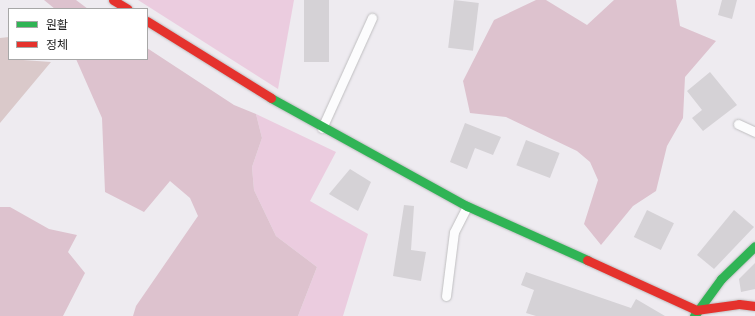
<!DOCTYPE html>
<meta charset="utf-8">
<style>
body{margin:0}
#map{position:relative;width:755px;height:316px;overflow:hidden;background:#eeebf0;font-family:"Sofia Sans Condensed","Noto Sans KR",sans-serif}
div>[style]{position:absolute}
.grass>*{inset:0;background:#ebccdf}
.forest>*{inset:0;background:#ddc2ce}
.cemetery>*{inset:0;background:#dac9ca}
.building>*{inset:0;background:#d5d2d6;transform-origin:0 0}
.roads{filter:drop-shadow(0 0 1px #bfbec0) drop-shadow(0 0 1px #bfbec0)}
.lane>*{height:9px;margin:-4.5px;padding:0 4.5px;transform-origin:4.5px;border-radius:4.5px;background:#fcfcfd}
.fast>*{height:9px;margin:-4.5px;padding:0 4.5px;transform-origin:4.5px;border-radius:4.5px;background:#30b455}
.jam>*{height:9px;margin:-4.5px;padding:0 4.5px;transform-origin:4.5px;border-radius:4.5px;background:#e5322d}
span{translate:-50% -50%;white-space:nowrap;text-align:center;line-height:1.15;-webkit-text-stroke:3px #fff;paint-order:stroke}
.legend{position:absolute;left:8px;top:8px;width:140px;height:52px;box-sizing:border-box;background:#fff;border:1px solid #a7a7a7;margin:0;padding:5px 7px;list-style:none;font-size:12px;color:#222}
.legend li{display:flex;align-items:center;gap:8px;height:20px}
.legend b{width:20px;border:1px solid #a7a7a7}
</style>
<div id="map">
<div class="grass">
<i style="clip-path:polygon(138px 0,294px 0,278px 89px)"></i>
<i style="clip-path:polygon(256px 114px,336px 152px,310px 201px,368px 234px,343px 316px,298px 316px,317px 267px,276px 236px,254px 190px,252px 167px,262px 138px)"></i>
</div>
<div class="forest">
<i style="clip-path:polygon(44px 0,76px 0,88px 9px,55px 9px)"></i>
<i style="clip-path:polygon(536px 0,546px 0,587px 25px,614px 0,676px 0,680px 26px,716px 41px,685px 77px,683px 118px,667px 146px,656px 191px,633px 206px,601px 245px,584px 224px,598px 180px,590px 162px,577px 151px,506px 117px,470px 113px,463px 81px,494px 20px)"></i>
<i style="clip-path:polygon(147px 48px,234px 105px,256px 114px,262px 138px,252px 167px,254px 190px,276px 236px,317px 267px,298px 316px,133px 316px,136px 306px,198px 216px,190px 198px,170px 181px,144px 212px,105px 192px,102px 118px,76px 59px,147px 59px)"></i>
<i style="clip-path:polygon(0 207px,10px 207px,49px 229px,77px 235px,68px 252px,85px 273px,63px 316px,0 316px)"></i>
</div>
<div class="cemetery">
<i style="clip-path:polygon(9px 37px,9px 59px,51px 62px,0 123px,0 38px)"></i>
</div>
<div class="building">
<i style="left:304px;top:0;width:25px;height:62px"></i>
<i style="left:454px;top:0;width:25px;height:48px;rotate:7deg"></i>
<i style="clip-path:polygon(722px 0,737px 0,732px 19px,718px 15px)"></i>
<i style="clip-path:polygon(710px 72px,737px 105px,703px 131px,692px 118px,702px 110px,687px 91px)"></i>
<i style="clip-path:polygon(465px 123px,501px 137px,493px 155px,475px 148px,467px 169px,450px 162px)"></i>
<i style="left:526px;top:140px;width:36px;height:27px;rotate:21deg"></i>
<i style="clip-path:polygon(350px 169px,371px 182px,358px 211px,329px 194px)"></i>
<i style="clip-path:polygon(404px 205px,414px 206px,411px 250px,426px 252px,421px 281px,393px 276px)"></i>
<i style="left:647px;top:210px;width:30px;height:30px;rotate:26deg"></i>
<i style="clip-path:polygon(734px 210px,754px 227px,714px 269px,697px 255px)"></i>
<i style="clip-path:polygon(755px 263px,755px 289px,741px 292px,739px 279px)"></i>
<i style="clip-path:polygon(526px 272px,631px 308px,636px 299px,665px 316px,536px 316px,526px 313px,534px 290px,521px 285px)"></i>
</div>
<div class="roads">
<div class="lane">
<i style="left:738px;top:124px;width:19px;rotate:25deg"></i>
<i style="left:322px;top:128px;width:121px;rotate:-65.6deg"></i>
<i style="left:446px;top:296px;width:64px;rotate:-82.9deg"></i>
<i style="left:454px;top:232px;width:29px;rotate:-63deg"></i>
</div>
<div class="fast">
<i style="left:271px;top:98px;width:224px;rotate:28.9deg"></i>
<i style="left:467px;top:206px;width:132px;rotate:24.2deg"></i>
<i style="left:694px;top:316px;width:46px;rotate:-53.9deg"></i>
<i style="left:721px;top:279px;width:47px;rotate:-44.1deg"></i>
</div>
<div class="jam">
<i style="left:113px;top:0;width:17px;rotate:31deg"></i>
<i style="left:147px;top:21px;width:146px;rotate:31.8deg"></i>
<i style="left:587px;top:260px;width:120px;rotate:24.6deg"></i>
<i style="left:696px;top:310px;width:43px;rotate:-7.9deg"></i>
<i style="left:739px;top:304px;width:16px;rotate:7deg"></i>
</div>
</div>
<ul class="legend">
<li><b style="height:5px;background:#30b455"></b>원활</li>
<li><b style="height:5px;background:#e5322d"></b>정체</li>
</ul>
</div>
